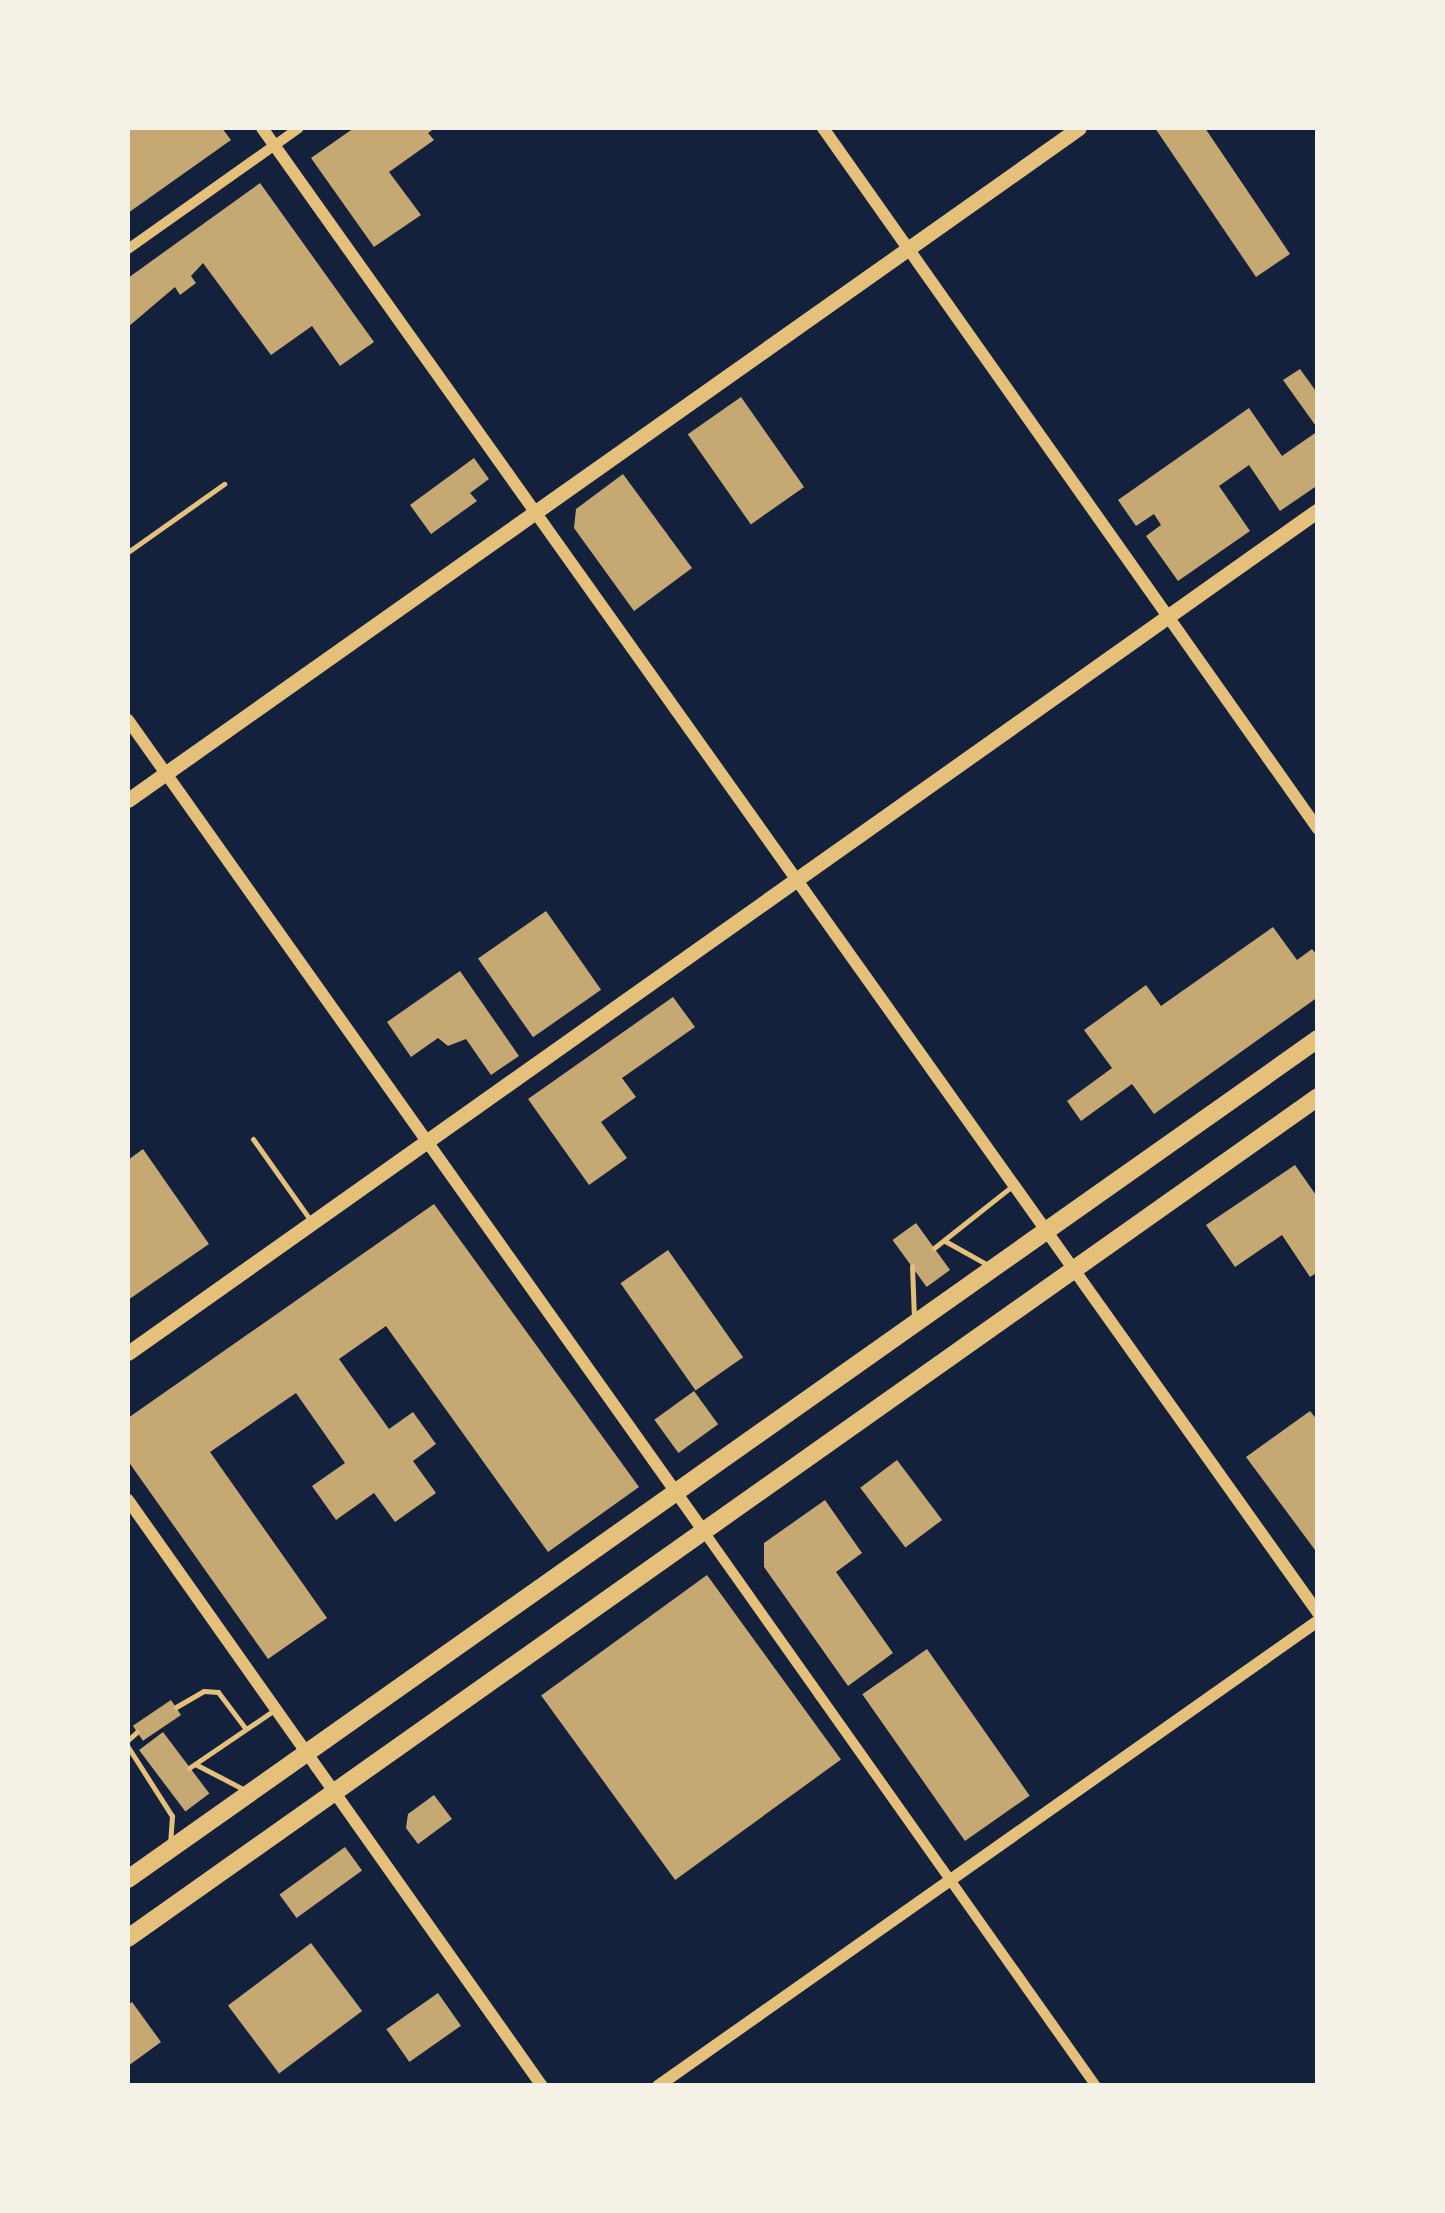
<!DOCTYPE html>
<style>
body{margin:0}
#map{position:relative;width:1445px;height:2213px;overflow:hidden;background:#14213d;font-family:"Alegreya Sans",sans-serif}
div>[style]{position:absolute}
.building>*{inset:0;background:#c6a872;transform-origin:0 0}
.service>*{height:5px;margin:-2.5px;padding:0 2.5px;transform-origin:2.5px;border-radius:2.5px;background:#e5c07b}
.minor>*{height:10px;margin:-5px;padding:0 5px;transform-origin:5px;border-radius:5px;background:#e5c07b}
.tertiary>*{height:12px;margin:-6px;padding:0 6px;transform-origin:6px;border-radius:6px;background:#e5c07b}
.secondary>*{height:15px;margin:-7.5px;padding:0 7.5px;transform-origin:7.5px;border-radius:7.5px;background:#e5c07b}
.primary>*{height:18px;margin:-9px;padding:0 9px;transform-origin:9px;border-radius:9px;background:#e5c07b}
span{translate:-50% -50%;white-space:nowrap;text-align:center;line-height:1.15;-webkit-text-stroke:8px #f6f1e7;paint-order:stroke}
.frame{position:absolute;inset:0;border:130px solid #f6f1e7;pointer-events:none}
</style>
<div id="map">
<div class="building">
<i style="clip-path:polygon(128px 128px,222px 128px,231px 140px,128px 213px)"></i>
<i style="clip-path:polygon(354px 128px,435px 128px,428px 133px,434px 140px,389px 172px,421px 215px,374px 247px,311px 158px)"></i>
<i style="clip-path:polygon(1155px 128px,1205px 128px,1290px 254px,1256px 277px)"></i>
<i style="clip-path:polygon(260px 183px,374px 342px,340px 366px,312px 326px,271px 355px,203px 263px,191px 276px,196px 283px,180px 295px,175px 287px,128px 327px,128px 278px)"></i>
<i style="clip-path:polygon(1300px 369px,1318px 394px,1318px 429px,1283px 380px)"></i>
<i style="left:741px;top:397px;width:110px;height:65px;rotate:55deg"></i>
<i style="clip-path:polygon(1249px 408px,1282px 456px,1318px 431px,1318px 485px,1280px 511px,1249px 465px,1219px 486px,1250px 531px,1178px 581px,1146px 536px,1161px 525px,1154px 514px,1136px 526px,1118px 500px)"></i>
<i style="clip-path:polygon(474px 458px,489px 479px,470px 493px,477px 501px,431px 534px,410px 505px)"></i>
<i style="clip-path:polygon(623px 474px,692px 568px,634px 611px,574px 528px,576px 509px)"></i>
<i style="left:546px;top:911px;width:96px;height:83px;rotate:55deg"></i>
<i style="clip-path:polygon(1273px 927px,1297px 960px,1312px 949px,1318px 956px,1318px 997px,1154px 1114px,1132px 1084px,1081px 1121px,1067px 1101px,1112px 1068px,1084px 1030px,1146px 985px,1161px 1006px)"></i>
<i style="clip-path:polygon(460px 971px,519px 1056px,491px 1075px,466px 1039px,448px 1046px,438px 1038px,411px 1057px,387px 1022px)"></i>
<i style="clip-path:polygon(673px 997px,695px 1027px,622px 1078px,636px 1097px,601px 1122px,627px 1158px,589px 1185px,528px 1099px)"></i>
<i style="clip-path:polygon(143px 1149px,209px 1244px,128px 1300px,128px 1160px)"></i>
<i style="clip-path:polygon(1295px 1165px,1318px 1198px,1318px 1272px,1310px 1277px,1282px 1235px,1235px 1267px,1206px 1225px)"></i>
<i style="clip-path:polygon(434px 1204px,639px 1487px,548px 1552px,386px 1326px,339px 1359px,389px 1429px,413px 1412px,436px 1444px,413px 1461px,436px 1493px,395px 1522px,374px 1493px,336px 1520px,312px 1486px,345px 1463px,296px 1393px,210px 1452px,327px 1618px,268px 1659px,128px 1461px,128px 1418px)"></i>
<i style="left:916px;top:1223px;width:58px;height:29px;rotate:54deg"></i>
<i style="left:668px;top:1250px;width:131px;height:58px;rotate:55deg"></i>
<i style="left:694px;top:1391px;width:41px;height:49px;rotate:54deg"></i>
<i style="clip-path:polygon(1310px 1411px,1318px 1421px,1318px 1554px,1246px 1457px)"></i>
<i style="left:897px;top:1460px;width:75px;height:46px;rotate:53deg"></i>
<i style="clip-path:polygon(825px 1500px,862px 1553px,836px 1572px,893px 1653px,848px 1686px,764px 1567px,764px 1543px)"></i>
<i style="left:707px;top:1575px;width:228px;height:205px;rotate:54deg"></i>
<i style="left:927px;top:1649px;width:179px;height:79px;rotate:55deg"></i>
<i style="left:171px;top:1700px;width:18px;height:46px;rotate:56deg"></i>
<i style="left:163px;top:1732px;width:77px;height:30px;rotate:53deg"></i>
<i style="clip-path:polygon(434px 1795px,452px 1819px,418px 1844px,406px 1828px,408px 1814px)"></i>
<i style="left:345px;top:1847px;width:29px;height:81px;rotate:54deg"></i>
<i style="left:311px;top:1943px;width:85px;height:104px;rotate:53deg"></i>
<i style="left:438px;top:1993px;width:40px;height:63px;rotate:55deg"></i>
<i style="clip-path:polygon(132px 2002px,161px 2042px,128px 2066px,128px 2005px)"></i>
</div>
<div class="service">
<i style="left:128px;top:552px;width:118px;rotate:-35.3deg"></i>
<i style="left:253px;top:1139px;width:97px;rotate:54.7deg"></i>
<i style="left:945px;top:1241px;width:49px;rotate:29.2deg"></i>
<i style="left:934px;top:1248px;width:98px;rotate:-38.4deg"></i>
<i style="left:912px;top:1266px;width:51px;rotate:87.8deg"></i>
<i style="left:176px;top:1707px;width:32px;rotate:-30deg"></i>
<i style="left:204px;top:1691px;width:14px;rotate:4deg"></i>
<i style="left:218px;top:1692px;width:46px;rotate:52.9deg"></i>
<i style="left:128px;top:1740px;width:12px;rotate:-42deg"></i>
<i style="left:128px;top:1747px;width:82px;rotate:57.5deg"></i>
<i style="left:172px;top:1816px;width:27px;rotate:94deg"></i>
<i style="left:195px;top:1764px;width:56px;rotate:27.5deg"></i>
<i style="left:189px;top:1768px;width:102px;rotate:-34.2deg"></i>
</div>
<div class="minor">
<i style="left:128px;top:249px;width:209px;rotate:-35.3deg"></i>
<i style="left:702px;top:1529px;width:682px;rotate:54.73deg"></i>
</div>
<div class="tertiary">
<i style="left:262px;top:128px;width:1822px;rotate:54.58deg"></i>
<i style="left:823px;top:128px;width:858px;rotate:54.77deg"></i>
<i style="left:128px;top:720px;width:992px;rotate:54.64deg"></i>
<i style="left:128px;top:1500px;width:717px;rotate:54.76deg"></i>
<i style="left:658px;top:2086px;width:807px;rotate:-35.17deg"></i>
</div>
<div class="secondary">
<i style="left:128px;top:800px;width:1164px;rotate:-35.25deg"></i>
<i style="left:128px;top:1353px;width:1458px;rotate:-35.31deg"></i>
</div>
<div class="primary">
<i style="left:128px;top:1879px;width:1457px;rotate:-35.22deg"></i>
<i style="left:128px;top:1938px;width:1457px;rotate:-35.25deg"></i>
</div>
<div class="frame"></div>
</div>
